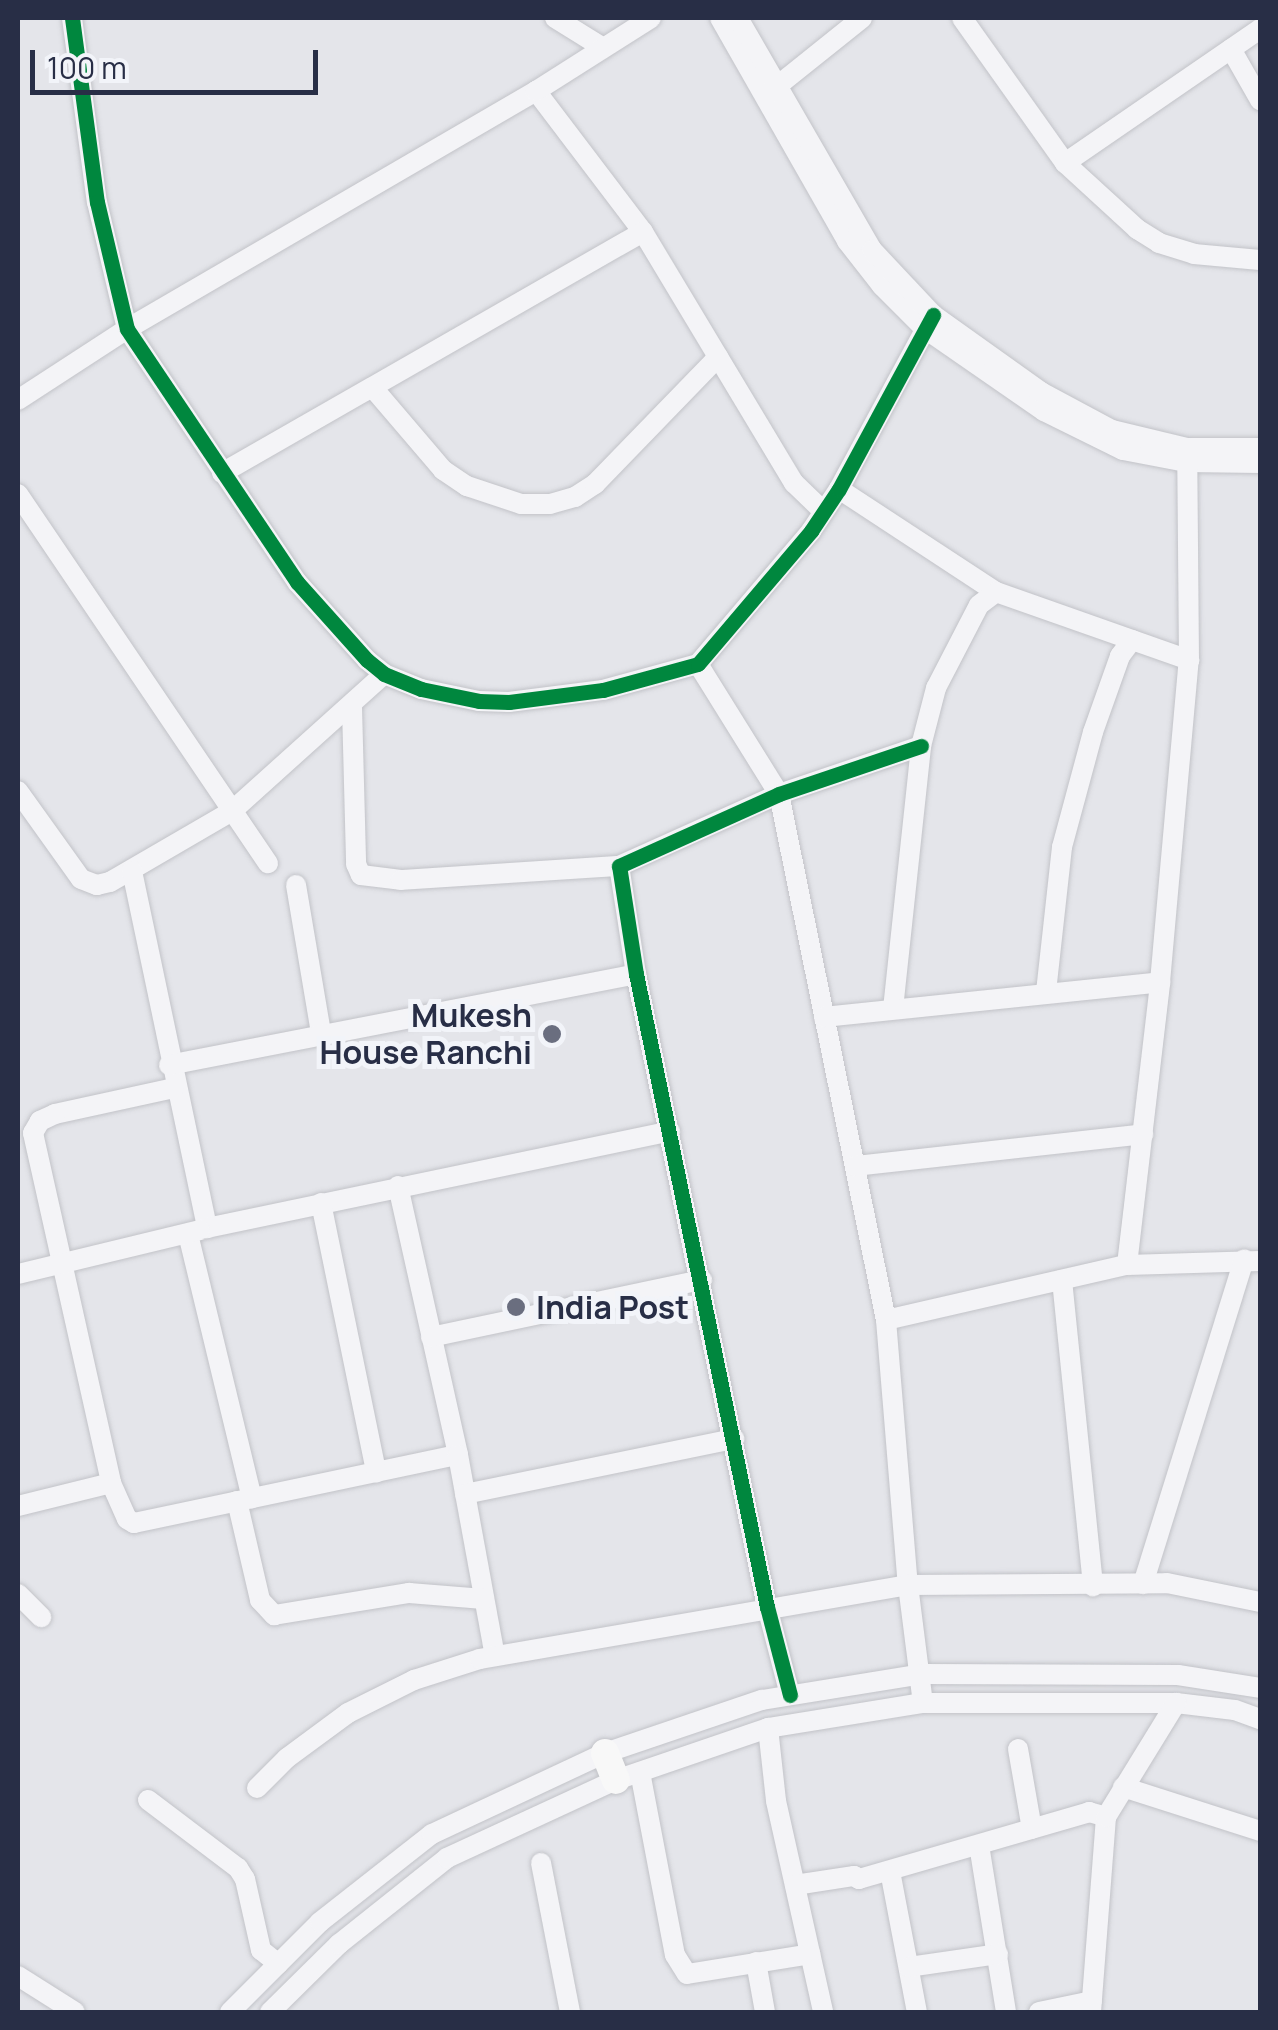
<!DOCTYPE html>
<style>
body{margin:0}
#map{position:relative;width:1278px;height:2030px;overflow:hidden;background:#e4e5ea;font-family:Manrope,sans-serif}
div>[style]{position:absolute}
.roads{filter:drop-shadow(0 0 2px #c2c3c8) drop-shadow(0 0 2px #c2c3c8)}
.street>*{height:20px;margin:-10px;padding:0 10px;transform-origin:10px;border-radius:10px;background:#f4f4f7}
.secondary>*{height:28px;margin:-14px;padding:0 14px;transform-origin:14px;border-radius:14px;background:#f8f8f8}
.cycleway>*{height:15px;margin:-7.5px;padding:0 7.5px;transform-origin:7.5px;border-radius:7.5px;background:#00873e}
.dots>*{width:28px;height:28px;translate:-50% -50%;box-sizing:border-box;border:5px solid #f2f4f9;border-radius:50%}
span{translate:-50% -50%;white-space:nowrap;text-align:center;line-height:1.15;-webkit-text-stroke:10px #f2f4f9;paint-order:stroke}
.poi-label{font-size:32px;color:#282e46;font-weight:700}
.right{translate:-100% -50%;text-align:right}
.left{translate:0 -50%;text-align:left}
.frame{position:absolute;inset:0;border:20px solid #282e46;pointer-events:none}
.scale{position:absolute;left:30px;top:50px;width:288px;height:45px;box-sizing:border-box;border:5px solid #282e46;border-top:0;padding-left:12px;font-size:30px;line-height:35px;white-space:nowrap;color:#282e46;-webkit-text-stroke:8px #f2f4f9;paint-order:stroke}
</style>
<div id="map">
<div class="roads">
<div class="street">
<i style="left:72px;top:18px;width:186px;rotate:82.3deg"></i>
<i style="left:97px;top:202px;width:130px;rotate:76.7deg"></i>
<i style="left:127px;top:329px;width:305px;rotate:56.1deg"></i>
<i style="left:297px;top:582px;width:105px;rotate:48.1deg"></i>
<i style="left:367px;top:660px;width:22px;rotate:39deg"></i>
<i style="left:384px;top:674px;width:40px;rotate:22deg"></i>
<i style="left:421px;top:689px;width:59px;rotate:11.7deg"></i>
<i style="left:479px;top:701px;width:30px;rotate:2deg"></i>
<i style="left:509px;top:702px;width:95px;rotate:-7.3deg"></i>
<i style="left:603px;top:690px;width:98px;rotate:-15.3deg"></i>
<i style="left:698px;top:664px;width:175px;rotate:-49.6deg"></i>
<i style="left:811px;top:531px;width:50px;rotate:-56.3deg"></i>
<i style="left:839px;top:489px;width:198px;rotate:-61.6deg"></i>
<i style="left:555px;top:18px;width:55px;rotate:31.7deg"></i>
<i style="left:720px;top:18px;width:257px;rotate:60.3deg"></i>
<i style="left:847px;top:241px;width:57px;rotate:52.1deg"></i>
<i style="left:882px;top:286px;width:59px;rotate:45deg"></i>
<i style="left:924px;top:328px;width:146px;rotate:34.7deg"></i>
<i style="left:1044px;top:411px;width:88px;rotate:26.3deg"></i>
<i style="left:1123px;top:450px;width:64px;rotate:10.8deg"></i>
<i style="left:1186px;top:462px;width:74px;rotate:0.8deg"></i>
<i style="left:738px;top:18px;width:268px;rotate:60deg"></i>
<i style="left:872px;top:250px;width:89px;rotate:46.8deg"></i>
<i style="left:933px;top:315px;width:133px;rotate:35.5deg"></i>
<i style="left:1041px;top:392px;width:81px;rotate:28.2deg"></i>
<i style="left:1112px;top:430px;width:77px;rotate:13.5deg"></i>
<i style="left:1187px;top:448px;width:73px"></i>
<i style="left:962px;top:18px;width:178px;rotate:54.6deg"></i>
<i style="left:1065px;top:163px;width:98px;rotate:42.5deg"></i>
<i style="left:1137px;top:229px;width:26px;rotate:32deg"></i>
<i style="left:1159px;top:243px;width:37px;rotate:17deg"></i>
<i style="left:1194px;top:254px;width:66px;rotate:5.2deg"></i>
<i style="left:1231px;top:49px;width:59px;rotate:60.4deg"></i>
<i style="left:536px;top:91px;width:177px;rotate:52.8deg"></i>
<i style="left:643px;top:232px;width:293px;rotate:59deg"></i>
<i style="left:794px;top:483px;width:40px;rotate:44deg"></i>
<i style="left:766px;top:95px;width:123px;rotate:-38.7deg"></i>
<i style="left:1065px;top:163px;width:237px;rotate:-34.5deg"></i>
<i style="left:373px;top:388px;width:108px;rotate:49.5deg"></i>
<i style="left:443px;top:470px;width:29px;rotate:34deg"></i>
<i style="left:467px;top:486px;width:57px;rotate:18.4deg"></i>
<i style="left:521px;top:504px;width:29px"></i>
<i style="left:550px;top:504px;width:26px;rotate:-16deg"></i>
<i style="left:575px;top:497px;width:24px;rotate:-33deg"></i>
<i style="left:595px;top:484px;width:177px;rotate:-45.9deg"></i>
<i style="left:18px;top:400px;width:130px;rotate:-33.1deg"></i>
<i style="left:127px;top:329px;width:473px;rotate:-30.2deg"></i>
<i style="left:536px;top:91px;width:136px;rotate:-32.4deg"></i>
<i style="left:222px;top:473px;width:485px;rotate:-29.8deg"></i>
<i style="left:839px;top:489px;width:188px;rotate:33.3deg"></i>
<i style="left:18px;top:494px;width:446px;rotate:55.9deg"></i>
<i style="left:698px;top:664px;width:153px;rotate:58.1deg"></i>
<i style="left:779px;top:794px;width:537px;rotate:78.5deg"></i>
<i style="left:886px;top:1320px;width:266px;rotate:85.3deg"></i>
<i style="left:908px;top:1585px;width:119px;rotate:82.8deg"></i>
<i style="left:352px;top:707px;width:157px;rotate:88.5deg"></i>
<i style="left:356px;top:864px;width:12px;rotate:66deg"></i>
<i style="left:361px;top:875px;width:40px;rotate:7.1deg"></i>
<i style="left:401px;top:880px;width:218px;rotate:-3.7deg"></i>
<i style="left:18px;top:791px;width:108px;rotate:54.4deg"></i>
<i style="left:81px;top:879px;width:17px;rotate:21deg"></i>
<i style="left:97px;top:885px;width:13px;rotate:-13deg"></i>
<i style="left:110px;top:882px;width:141px;rotate:-30.2deg"></i>
<i style="left:232px;top:811px;width:205px;rotate:-42deg"></i>
<i style="left:132px;top:871px;width:365px;rotate:78.1deg"></i>
<i style="left:207px;top:1228px;width:473px;rotate:-11.8deg"></i>
<i style="left:296px;top:885px;width:150px;rotate:80.4deg"></i>
<i style="left:1046px;top:992px;width:146px;rotate:-83.7deg"></i>
<i style="left:1062px;top:847px;width:119px;rotate:-74.9deg"></i>
<i style="left:1093px;top:732px;width:81px;rotate:-70.4deg"></i>
<i style="left:1120px;top:656px;width:20px;rotate:-53deg"></i>
<i style="left:893px;top:1009px;width:264px;rotate:-83.9deg"></i>
<i style="left:921px;top:746px;width:60px;rotate:-75.5deg"></i>
<i style="left:936px;top:688px;width:93px;rotate:-62.6deg"></i>
<i style="left:979px;top:605px;width:21px;rotate:-37deg"></i>
<i style="left:996px;top:592px;width:205px;rotate:19.4deg"></i>
<i style="left:824px;top:1017px;width:338px;rotate:-5.9deg"></i>
<i style="left:169px;top:1065px;width:476px;rotate:-11deg"></i>
<i style="left:174px;top:1088px;width:122px;rotate:167.7deg"></i>
<i style="left:55px;top:1114px;width:17px;rotate:155deg"></i>
<i style="left:40px;top:1121px;width:14px;rotate:120deg"></i>
<i style="left:33px;top:1133px;width:359px;rotate:77.4deg"></i>
<i style="left:111px;top:1483px;width:39px;rotate:66deg"></i>
<i style="left:127px;top:1519px;width:8px;rotate:30deg"></i>
<i style="left:134px;top:1523px;width:331px;rotate:-11.9deg"></i>
<i style="left:855px;top:1166px;width:290px;rotate:-6.3deg"></i>
<i style="left:398px;top:1186px;width:276px;rotate:77.4deg"></i>
<i style="left:458px;top:1455px;width:204px;rotate:79.6deg"></i>
<i style="left:321px;top:1203px;width:275px;rotate:78.4deg"></i>
<i style="left:188px;top:1234px;width:272px;rotate:76.4deg"></i>
<i style="left:1127px;top:1265px;width:285px;rotate:-83.3deg"></i>
<i style="left:1160px;top:982px;width:323px;rotate:-84.9deg"></i>
<i style="left:1189px;top:660px;width:212px;rotate:-90.5deg"></i>
<i style="left:18px;top:1274px;width:187px;rotate:-13.6deg"></i>
<i style="left:1062px;top:1280px;width:308px;rotate:84.2deg"></i>
<i style="left:886px;top:1320px;width:247px;rotate:-12.9deg"></i>
<i style="left:1127px;top:1265px;width:133px;rotate:-1.7deg"></i>
<i style="left:431px;top:1337px;width:277px;rotate:-11.9deg"></i>
<i style="left:465px;top:1494px;width:275px;rotate:-11.6deg"></i>
<i style="left:237px;top:1501px;width:102px;rotate:76.9deg"></i>
<i style="left:260px;top:1600px;width:21px;rotate:47deg"></i>
<i style="left:274px;top:1615px;width:137px;rotate:-9.3deg"></i>
<i style="left:409px;top:1593px;width:75px;rotate:4.6deg"></i>
<i style="left:18px;top:1506px;width:96px;rotate:-13.9deg"></i>
<i style="left:1143px;top:1584px;width:340px;rotate:-72.7deg"></i>
<i style="left:18px;top:1594px;width:33px;rotate:45deg"></i>
<i style="left:790px;top:1695px;width:91px;rotate:-104.6deg"></i>
<i style="left:767px;top:1607px;width:646px;rotate:-101.69deg"></i>
<i style="left:636px;top:974px;width:109px;rotate:-98.9deg"></i>
<i style="left:619px;top:866px;width:175px;rotate:-24.2deg"></i>
<i style="left:779px;top:794px;width:150px;rotate:-18.7deg"></i>
<i style="left:768px;top:1728px;width:73px;rotate:83.7deg"></i>
<i style="left:776px;top:1801px;width:216px;rotate:77.4deg"></i>
<i style="left:1018px;top:1749px;width:81px;rotate:80.1deg"></i>
<i style="left:640px;top:1772px;width:186px;rotate:79.2deg"></i>
<i style="left:675px;top:1955px;width:22px;rotate:58deg"></i>
<i style="left:687px;top:1974px;width:125px;rotate:-9.2deg"></i>
<i style="left:1123px;top:1787px;width:144px;rotate:17.8deg"></i>
<i style="left:257px;top:1788px;width:42px;rotate:-45deg"></i>
<i style="left:287px;top:1758px;width:76px;rotate:-36.4deg"></i>
<i style="left:348px;top:1713px;width:74px;rotate:-26.6deg"></i>
<i style="left:414px;top:1680px;width:69px;rotate:-17.7deg"></i>
<i style="left:480px;top:1659px;width:434px;rotate:-9.8deg"></i>
<i style="left:908px;top:1585px;width:259px;rotate:-0.4deg"></i>
<i style="left:1167px;top:1583px;width:95px;rotate:11.5deg"></i>
<i style="left:148px;top:1800px;width:113px;rotate:37.1deg"></i>
<i style="left:238px;top:1868px;width:13px;rotate:58deg"></i>
<i style="left:245px;top:1879px;width:73px;rotate:77.3deg"></i>
<i style="left:261px;top:1950px;width:22px;rotate:39deg"></i>
<i style="left:979px;top:1845px;width:169px;rotate:80.8deg"></i>
<i style="left:541px;top:1863px;width:152px;rotate:79deg"></i>
<i style="left:890px;top:1871px;width:144px;rotate:79.2deg"></i>
<i style="left:795px;top:1885px;width:60px;rotate:-8.7deg"></i>
<i style="left:854px;top:1876px;width:6px;rotate:31deg"></i>
<i style="left:859px;top:1879px;width:240px;rotate:-16.2deg"></i>
<i style="left:1089px;top:1812px;width:18px;rotate:16deg"></i>
<i style="left:756px;top:1962px;width:51px;rotate:79.8deg"></i>
<i style="left:909px;top:1967px;width:90px;rotate:-8.3deg"></i>
<i style="left:18px;top:1976px;width:67px;rotate:32.3deg"></i>
<i style="left:230px;top:2012px;width:127px;rotate:-45deg"></i>
<i style="left:320px;top:1922px;width:142px;rotate:-38.2deg"></i>
<i style="left:432px;top:1834px;width:191px;rotate:-25.1deg"></i>
<i style="left:605px;top:1753px;width:166px;rotate:-18.7deg"></i>
<i style="left:762px;top:1700px;width:162px;rotate:-9.2deg"></i>
<i style="left:922px;top:1674px;width:256px;rotate:0.2deg"></i>
<i style="left:1178px;top:1675px;width:83px;rotate:9deg"></i>
<i style="left:270px;top:2012px;width:97px;rotate:-44.6deg"></i>
<i style="left:339px;top:1944px;width:138px;rotate:-38.5deg"></i>
<i style="left:447px;top:1858px;width:186px;rotate:-24.8deg"></i>
<i style="left:616px;top:1780px;width:161px;rotate:-18.9deg"></i>
<i style="left:768px;top:1728px;width:157px;rotate:-9.2deg"></i>
<i style="left:923px;top:1703px;width:253px"></i>
<i style="left:1176px;top:1703px;width:59px;rotate:6.8deg"></i>
<i style="left:1235px;top:1710px;width:27px;rotate:20deg"></i>
<i style="left:1039px;top:2012px;width:54px;rotate:-11.7deg"></i>
<i style="left:1091px;top:2012px;width:196px;rotate:-85.6deg"></i>
<i style="left:1106px;top:1817px;width:134px;rotate:-58.4deg"></i>
</div>
<div class="secondary">
<i style="left:605px;top:1753px;width:29px;rotate:68deg"></i>
</div>
</div>
<div class="cycleway">
<i style="left:72px;top:18px;width:186px;rotate:82.3deg"></i>
<i style="left:97px;top:202px;width:130px;rotate:76.7deg"></i>
<i style="left:127px;top:329px;width:305px;rotate:56.1deg"></i>
<i style="left:297px;top:582px;width:105px;rotate:48.1deg"></i>
<i style="left:367px;top:660px;width:22px;rotate:39deg"></i>
<i style="left:384px;top:674px;width:40px;rotate:22deg"></i>
<i style="left:421px;top:689px;width:59px;rotate:11.7deg"></i>
<i style="left:479px;top:701px;width:30px;rotate:2deg"></i>
<i style="left:509px;top:702px;width:95px;rotate:-7.3deg"></i>
<i style="left:603px;top:690px;width:98px;rotate:-15.3deg"></i>
<i style="left:698px;top:664px;width:175px;rotate:-49.6deg"></i>
<i style="left:811px;top:531px;width:50px;rotate:-56.3deg"></i>
<i style="left:839px;top:489px;width:198px;rotate:-61.6deg"></i>
<i style="left:790px;top:1695px;width:91px;rotate:-104.6deg"></i>
<i style="left:767px;top:1607px;width:646px;rotate:-101.69deg"></i>
<i style="left:636px;top:974px;width:109px;rotate:-98.9deg"></i>
<i style="left:619px;top:866px;width:175px;rotate:-24.2deg"></i>
<i style="left:779px;top:794px;width:150px;rotate:-18.7deg"></i>
</div>
<div class="dots">
<i style="left:552px;top:1034px;background:#6a6e7f"></i>
<i style="left:516px;top:1307px;background:#6a6e7f"></i>
</div>
<div class="poi-label">
<span class="right" style="left:532px;top:1034px">Mukesh<br>House Ranchi</span>
<span class="left" style="left:536px;top:1307px">India Post</span>
</div>
<div class="frame"></div>
<div class="scale">100 m</div>
</div>
